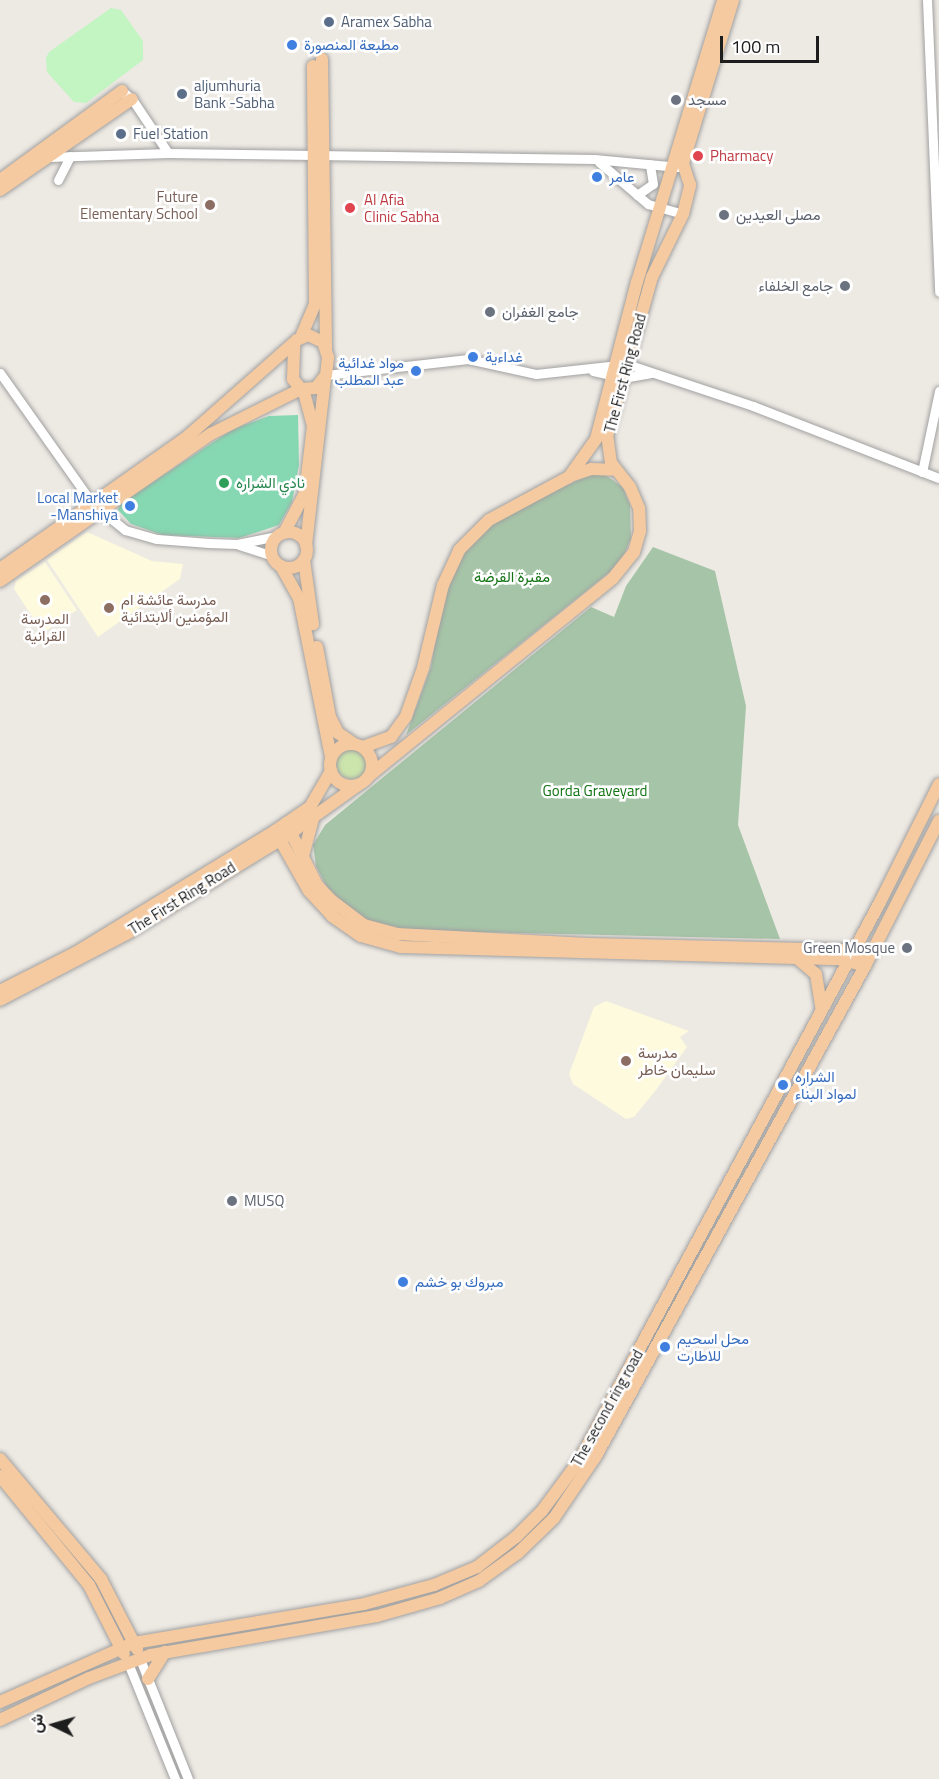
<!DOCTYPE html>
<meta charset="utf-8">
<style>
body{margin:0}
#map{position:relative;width:939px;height:1779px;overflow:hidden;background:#ede9e3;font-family:"Titillium Web",Vazirmatn,sans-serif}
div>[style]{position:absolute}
.education>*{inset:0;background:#fdfadd}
.grass>*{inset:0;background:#cce5ac}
.round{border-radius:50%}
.cemetery>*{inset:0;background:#a6c5a8}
.park>*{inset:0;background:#c2f5c2}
.pitch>*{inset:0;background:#86d8b2}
.roads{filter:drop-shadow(0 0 2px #a1a1a1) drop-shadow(0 0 2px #a1a1a1)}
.minor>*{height:9px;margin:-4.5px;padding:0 4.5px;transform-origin:4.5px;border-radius:4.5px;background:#fff}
.major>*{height:12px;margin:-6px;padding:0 6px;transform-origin:6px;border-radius:6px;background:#f5caa0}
.major>.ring{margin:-6px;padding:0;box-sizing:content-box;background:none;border:12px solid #f5caa0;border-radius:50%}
.dots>*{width:16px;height:16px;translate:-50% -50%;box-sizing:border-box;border:3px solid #fff;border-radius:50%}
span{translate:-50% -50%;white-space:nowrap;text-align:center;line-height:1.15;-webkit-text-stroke:5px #fff;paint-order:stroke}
.service-label{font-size:15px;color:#4e5e75}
.left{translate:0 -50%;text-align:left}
.shop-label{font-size:15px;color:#366cbe}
.right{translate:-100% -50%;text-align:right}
.worship-label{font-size:15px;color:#5b616d}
.health-label{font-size:15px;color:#be3a42}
.education-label{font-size:15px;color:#785e54}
.street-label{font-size:15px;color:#1d1d1d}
.leisure-label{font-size:15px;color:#27864d}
.park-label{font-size:15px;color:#127313}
.north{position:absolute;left:24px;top:1695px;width:60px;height:60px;-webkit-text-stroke:4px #fff;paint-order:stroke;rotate:275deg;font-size:16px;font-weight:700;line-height:24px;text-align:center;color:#1d1d1d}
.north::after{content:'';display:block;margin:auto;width:21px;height:27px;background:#1d1d1d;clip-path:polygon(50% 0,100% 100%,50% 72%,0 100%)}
.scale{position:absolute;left:720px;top:36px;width:99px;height:27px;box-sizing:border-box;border:3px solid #1d1d1d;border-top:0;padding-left:8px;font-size:18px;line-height:21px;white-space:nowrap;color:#1d1d1d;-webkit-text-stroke:4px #fff;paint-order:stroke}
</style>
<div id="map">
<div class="education">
<i style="clip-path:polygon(87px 532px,152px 561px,183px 564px,180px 579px,98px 637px,47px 560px)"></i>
<i style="clip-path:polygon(45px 562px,77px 610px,43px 633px,14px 589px,16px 581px)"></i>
<i style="clip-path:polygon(606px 1001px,689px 1031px,680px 1037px,687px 1047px,656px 1090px,634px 1117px,626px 1119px,573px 1084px,569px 1074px,594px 1007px)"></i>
</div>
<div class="grass">
<i class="round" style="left:336px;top:747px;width:32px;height:32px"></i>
</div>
<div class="cemetery">
<i style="clip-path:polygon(591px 474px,603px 474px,613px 480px,623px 488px,630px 505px,631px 538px,625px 553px,611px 571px,406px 735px,431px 667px,439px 619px,457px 554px,486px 524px)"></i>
<i style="clip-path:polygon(653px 547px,715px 571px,746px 706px,738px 825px,780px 939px,393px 930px,365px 922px,328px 889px,316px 866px,313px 845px,325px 825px,591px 607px,614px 617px,626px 586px)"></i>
</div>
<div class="park">
<i style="clip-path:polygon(111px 8px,121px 10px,143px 41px,143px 60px,86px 103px,74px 102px,47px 72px,46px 58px,49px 52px)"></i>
</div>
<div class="pitch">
<i style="clip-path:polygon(298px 415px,299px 465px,292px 502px,279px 525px,239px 538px,163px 535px,131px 524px,118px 510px,120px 504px,233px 429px,269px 416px)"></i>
</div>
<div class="roads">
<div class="minor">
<i style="left:927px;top:0;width:292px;rotate:87.6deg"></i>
<i style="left:122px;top:91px;width:13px;rotate:39deg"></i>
<i style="left:132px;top:99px;width:65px;rotate:56.3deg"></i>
<i style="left:48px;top:157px;width:120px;rotate:-1.9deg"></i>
<i style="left:168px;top:153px;width:220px;rotate:0.8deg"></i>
<i style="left:388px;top:156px;width:206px;rotate:0.8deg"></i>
<i style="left:594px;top:159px;width:84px;rotate:5.4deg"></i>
<i style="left:599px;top:162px;width:65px;rotate:40.6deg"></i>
<i style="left:648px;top:204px;width:36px;rotate:16deg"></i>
<i style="left:58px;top:180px;width:27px;rotate:-63deg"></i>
<i style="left:637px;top:195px;width:19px;rotate:-35deg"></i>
<i style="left:653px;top:184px;width:20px;rotate:-99deg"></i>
<i style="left:593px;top:371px;width:31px;rotate:13deg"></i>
<i style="left:623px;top:378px;width:27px;rotate:-10deg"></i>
<i style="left:0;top:373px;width:159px;rotate:54.7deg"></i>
<i style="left:92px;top:503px;width:43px;rotate:39.3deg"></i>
<i style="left:125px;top:530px;width:33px;rotate:16deg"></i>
<i style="left:157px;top:539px;width:52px;rotate:4.4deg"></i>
<i style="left:209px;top:543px;width:28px;rotate:2deg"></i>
<i style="left:237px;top:544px;width:41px;rotate:-11.3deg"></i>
<i style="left:326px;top:375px;width:143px;rotate:-6.4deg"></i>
<i style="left:468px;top:359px;width:70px;rotate:12.4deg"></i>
<i style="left:536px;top:374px;width:92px;rotate:-6.3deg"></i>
<i style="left:627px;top:364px;width:133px;rotate:18.4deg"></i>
<i style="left:753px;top:406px;width:199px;rotate:21.2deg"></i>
<i style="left:922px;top:472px;width:83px;rotate:-78.1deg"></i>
<i style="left:239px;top:545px;width:35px;rotate:18deg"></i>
<i style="left:140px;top:1659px;width:129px;rotate:68.2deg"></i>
<i style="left:128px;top:1663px;width:125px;rotate:67.9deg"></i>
</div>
<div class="major">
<i style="left:322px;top:59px;width:290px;rotate:89.2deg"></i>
<i style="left:0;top:180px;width:151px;rotate:-36.1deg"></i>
<i style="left:0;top:190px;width:160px;rotate:-34.6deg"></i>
<i style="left:301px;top:337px;width:36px;rotate:-67deg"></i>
<i style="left:315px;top:304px;width:238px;rotate:-90.5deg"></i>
<i style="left:573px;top:475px;width:19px;rotate:-18deg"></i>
<i style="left:591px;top:469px;width:25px;rotate:2deg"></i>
<i class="ring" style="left:271px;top:532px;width:24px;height:24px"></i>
<i style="left:284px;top:533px;width:45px;rotate:-62.3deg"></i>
<i style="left:305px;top:493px;width:67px;rotate:-83.2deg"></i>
<i style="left:313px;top:426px;width:38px;rotate:-105deg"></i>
<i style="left:306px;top:545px;width:168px;rotate:-83.5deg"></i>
<i style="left:304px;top:560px;width:65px;rotate:82deg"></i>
<i style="left:281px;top:566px;width:37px;rotate:61deg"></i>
<i style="left:299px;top:598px;width:162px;rotate:78.6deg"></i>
<i style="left:0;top:569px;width:229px;rotate:-35.2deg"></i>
<i style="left:187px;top:437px;width:147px;rotate:-41.4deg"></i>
<i style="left:297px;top:340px;width:12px;rotate:-24deg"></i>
<i style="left:308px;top:335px;width:17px;rotate:25deg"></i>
<i style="left:323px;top:342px;width:16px;rotate:72deg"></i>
<i style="left:328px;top:357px;width:18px;rotate:96deg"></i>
<i style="left:326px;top:375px;width:16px;rotate:128deg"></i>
<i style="left:316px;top:388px;width:15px;rotate:176deg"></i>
<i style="left:301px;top:389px;width:13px;rotate:-129deg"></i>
<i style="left:293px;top:379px;width:36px;rotate:-88deg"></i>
<i style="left:0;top:581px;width:257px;rotate:-34.9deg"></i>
<i style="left:211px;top:434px;width:101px;rotate:-26.6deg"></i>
<i style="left:317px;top:647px;width:71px;rotate:79.5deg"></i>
<i style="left:330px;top:717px;width:18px;rotate:63deg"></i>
<i style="left:338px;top:733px;width:18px;rotate:34deg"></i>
<i class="ring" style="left:330px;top:744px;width:30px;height:30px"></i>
<i style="left:363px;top:747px;width:30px;rotate:-20deg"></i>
<i style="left:391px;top:737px;width:26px;rotate:-54deg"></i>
<i style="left:406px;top:716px;width:51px;rotate:-70.5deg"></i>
<i style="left:423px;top:668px;width:85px;rotate:-76.5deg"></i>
<i style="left:443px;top:585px;width:38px;rotate:-65deg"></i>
<i style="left:459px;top:550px;width:42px;rotate:-45deg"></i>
<i style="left:489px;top:520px;width:91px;rotate:-28.3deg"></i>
<i style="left:569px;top:477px;width:47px;rotate:-54.6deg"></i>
<i style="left:596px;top:439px;width:162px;rotate:-75.4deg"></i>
<i style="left:637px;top:282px;width:295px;rotate:-73deg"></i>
<i style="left:370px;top:775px;width:313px;rotate:-39deg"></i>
<i style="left:613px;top:578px;width:33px;rotate:-51deg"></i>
<i style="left:634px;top:552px;width:22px;rotate:-74deg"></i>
<i style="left:640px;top:531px;width:23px;rotate:-92deg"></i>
<i style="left:639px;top:508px;width:23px;rotate:-113deg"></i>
<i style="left:630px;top:487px;width:31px;rotate:-128deg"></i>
<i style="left:611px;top:463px;width:27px;rotate:-98deg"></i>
<i style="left:607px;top:436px;width:165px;rotate:-74.2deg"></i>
<i style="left:652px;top:277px;width:70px;rotate:-63.8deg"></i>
<i style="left:683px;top:214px;width:30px;rotate:-76deg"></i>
<i style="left:690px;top:185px;width:23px;rotate:-108deg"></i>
<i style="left:683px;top:163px;width:170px;rotate:-72.9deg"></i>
<i style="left:286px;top:823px;width:69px;rotate:63.4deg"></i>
<i style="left:317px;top:885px;width:21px;rotate:47deg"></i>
<i style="left:331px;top:900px;width:41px;rotate:37.1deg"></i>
<i style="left:364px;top:925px;width:34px;rotate:15deg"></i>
<i style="left:397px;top:934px;width:191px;rotate:3deg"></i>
<i style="left:588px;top:944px;width:260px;rotate:1.3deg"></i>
<i style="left:848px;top:950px;width:22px;rotate:18deg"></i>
<i style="left:275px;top:831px;width:69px;rotate:60.5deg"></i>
<i style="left:309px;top:891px;width:34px;rotate:47deg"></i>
<i style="left:332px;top:916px;width:35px;rotate:35deg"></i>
<i style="left:361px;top:936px;width:41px;rotate:15.4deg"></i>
<i style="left:401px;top:947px;width:440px;rotate:1.6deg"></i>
<i style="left:841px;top:959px;width:25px;rotate:16deg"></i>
<i style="left:303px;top:856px;width:39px;rotate:-75deg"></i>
<i style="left:798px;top:959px;width:23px;rotate:40deg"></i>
<i style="left:816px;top:974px;width:33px;rotate:81deg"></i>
<i style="left:0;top:991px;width:84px;rotate:-26.9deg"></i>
<i style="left:75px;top:953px;width:234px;rotate:-31.4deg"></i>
<i style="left:275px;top:831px;width:42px;rotate:-34.4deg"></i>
<i style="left:310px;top:807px;width:42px;rotate:-59.7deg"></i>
<i style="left:0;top:1000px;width:144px;rotate:-27.6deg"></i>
<i style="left:128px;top:933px;width:191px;rotate:-31.5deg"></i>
<i style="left:291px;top:833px;width:82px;rotate:-35.6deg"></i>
<i style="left:0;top:1459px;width:157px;rotate:49.9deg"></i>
<i style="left:101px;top:1579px;width:79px;rotate:62.8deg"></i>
<i style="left:0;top:1476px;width:141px;rotate:50.8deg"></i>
<i style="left:89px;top:1585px;width:77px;rotate:63.1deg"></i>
<i style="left:148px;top:1679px;width:32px;rotate:-58deg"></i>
<i style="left:0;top:1702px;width:146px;rotate:-23.8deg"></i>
<i style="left:134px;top:1643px;width:233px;rotate:-9.6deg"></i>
<i style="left:364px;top:1604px;width:73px;rotate:-15.2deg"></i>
<i style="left:434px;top:1585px;width:47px;rotate:-22.7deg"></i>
<i style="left:477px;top:1567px;width:49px;rotate:-37.6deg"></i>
<i style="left:516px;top:1537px;width:37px;rotate:-45deg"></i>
<i style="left:542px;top:1511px;width:62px;rotate:-53.5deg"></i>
<i style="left:579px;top:1461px;width:633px;rotate:-61.69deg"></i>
<i style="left:879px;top:904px;width:134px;rotate:-63.4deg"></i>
<i style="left:0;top:1720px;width:98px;rotate:-25.3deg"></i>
<i style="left:89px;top:1678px;width:66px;rotate:-20.4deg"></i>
<i style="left:151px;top:1655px;width:229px;rotate:-9.8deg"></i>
<i style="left:377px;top:1616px;width:66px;rotate:-15.9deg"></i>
<i style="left:440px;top:1598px;width:43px;rotate:-23.6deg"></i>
<i style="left:479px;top:1581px;width:48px;rotate:-35.7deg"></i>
<i style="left:518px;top:1553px;width:50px;rotate:-44.2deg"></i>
<i style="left:554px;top:1518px;width:75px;rotate:-55.9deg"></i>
<i style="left:596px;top:1456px;width:559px;rotate:-61.23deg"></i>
<i style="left:865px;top:966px;width:163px;rotate:-63deg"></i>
</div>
</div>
<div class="dots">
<i style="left:329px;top:22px;background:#5c6f8a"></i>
<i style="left:292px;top:45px;background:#3f7fe0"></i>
<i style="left:182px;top:94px;background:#5c6f8a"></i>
<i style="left:676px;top:100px;background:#6b7280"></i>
<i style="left:121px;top:134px;background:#5c6f8a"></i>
<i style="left:698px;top:156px;background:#e0444e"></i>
<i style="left:597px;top:177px;background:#3f7fe0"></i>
<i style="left:210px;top:205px;background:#8d6e63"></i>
<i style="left:350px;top:208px;background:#e0444e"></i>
<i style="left:724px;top:215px;background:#6b7280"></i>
<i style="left:845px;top:286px;background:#6b7280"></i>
<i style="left:490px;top:312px;background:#6b7280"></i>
<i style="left:473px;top:357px;background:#3f7fe0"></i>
<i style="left:416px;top:371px;background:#3f7fe0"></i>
<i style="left:224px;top:483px;background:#2e9e5b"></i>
<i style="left:130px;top:506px;background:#3f7fe0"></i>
<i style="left:45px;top:600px;background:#8d6e63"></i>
<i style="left:109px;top:608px;background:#8d6e63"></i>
<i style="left:907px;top:948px;background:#6b7280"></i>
<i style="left:626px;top:1061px;background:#8d6e63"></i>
<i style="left:783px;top:1085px;background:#3f7fe0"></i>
<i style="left:232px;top:1201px;background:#6b7280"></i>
<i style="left:403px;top:1282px;background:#3f7fe0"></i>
<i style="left:665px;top:1347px;background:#3f7fe0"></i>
</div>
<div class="service-label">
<span class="left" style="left:341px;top:22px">Aramex Sabha</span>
<span class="left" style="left:194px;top:94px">aljumhuria<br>Bank -Sabha</span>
<span class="left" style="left:133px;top:134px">Fuel Station</span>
</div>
<div class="shop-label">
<span class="left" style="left:304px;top:45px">مطبعة المنصورة</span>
<span class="left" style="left:609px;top:177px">عامر</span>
<span class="left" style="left:485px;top:357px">غداءية</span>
<span class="right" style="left:404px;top:371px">مواد غدائية<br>عبد المطلب</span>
<span class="right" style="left:118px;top:506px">Local Market<br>-Manshiya</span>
<span class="left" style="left:795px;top:1085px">الشراره<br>لمواد البناء</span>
<span class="left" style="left:415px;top:1282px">مبروك بو خشم</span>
<span class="left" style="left:677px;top:1347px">محل اسحيم<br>للاطارت</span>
</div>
<div class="worship-label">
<span class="left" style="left:688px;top:100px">مسجد</span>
<span class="left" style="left:736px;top:215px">مصلى العيدين</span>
<span class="right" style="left:833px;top:286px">جامع الخلفاء</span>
<span class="left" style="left:502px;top:312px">جامع الغفران</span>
<span class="right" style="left:895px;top:948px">Green Mosque</span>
<span class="left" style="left:244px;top:1201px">MUSQ</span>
</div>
<div class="health-label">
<span class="left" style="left:710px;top:156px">Pharmacy</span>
<span class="left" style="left:364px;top:208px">Al Afia<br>Clinic Sabha</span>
</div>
<div class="education-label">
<span class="right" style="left:198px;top:205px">Future<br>Elementary School</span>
<span class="left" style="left:121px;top:608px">مدرسة عائشة ام<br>المؤمنين ألابتدائية</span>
<span style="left:45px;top:627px">المدرسة<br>القرانية</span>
<span class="left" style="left:638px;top:1061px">مدرسة<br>سليمان خاطر</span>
</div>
<div class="street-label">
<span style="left:625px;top:373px;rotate:-75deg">The First Ring Road</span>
<span style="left:182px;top:898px;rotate:-32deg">The First Ring Road</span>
<span style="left:607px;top:1408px;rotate:-61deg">The second ring road</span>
</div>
<div class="leisure-label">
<span class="left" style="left:236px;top:483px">نادي الشراره</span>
</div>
<div class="park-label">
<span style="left:512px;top:577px">مقبرة القرضة</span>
<span style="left:595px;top:791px">Gorda Graveyard</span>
</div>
<div class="north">ش</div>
<div class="scale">100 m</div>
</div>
